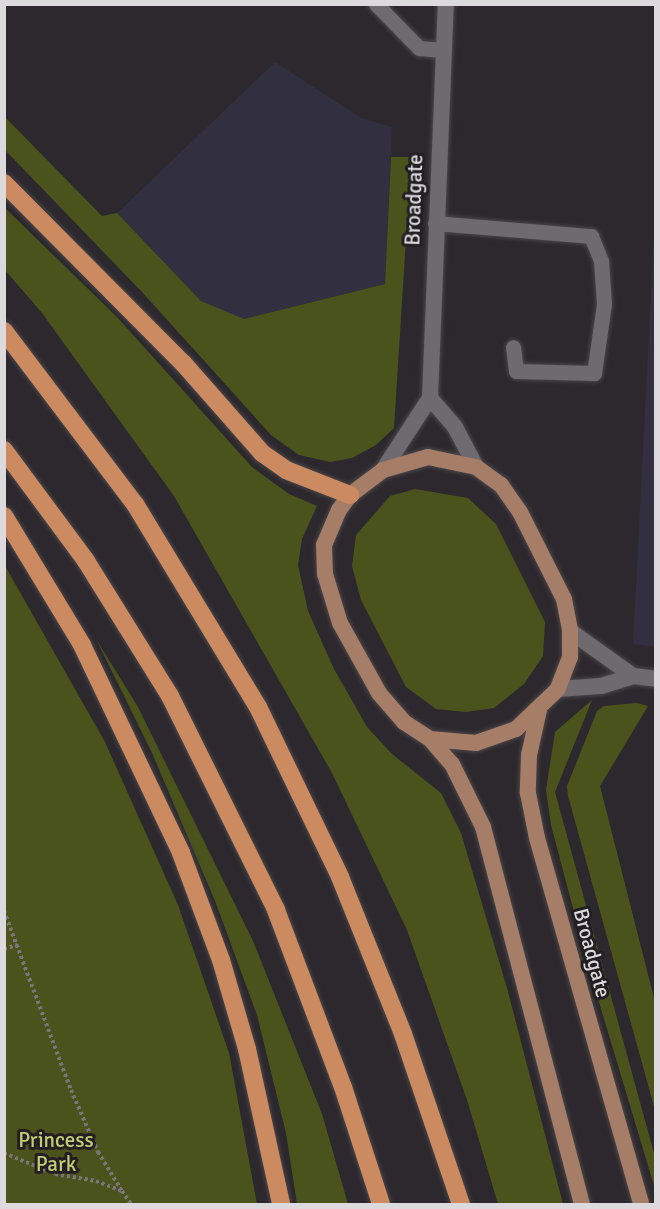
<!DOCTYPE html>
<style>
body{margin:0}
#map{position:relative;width:660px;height:1209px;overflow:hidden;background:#2c282d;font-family:Signika,sans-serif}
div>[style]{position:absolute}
.industrial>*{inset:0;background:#312f40}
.green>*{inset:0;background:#4b531c}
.path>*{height:4px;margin-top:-2px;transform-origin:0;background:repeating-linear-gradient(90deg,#79767a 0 3px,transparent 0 6px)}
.roads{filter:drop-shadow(0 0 2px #494549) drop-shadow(0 0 2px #494549)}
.service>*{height:15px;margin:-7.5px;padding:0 7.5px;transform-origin:7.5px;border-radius:7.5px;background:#6e6a6f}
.minor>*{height:16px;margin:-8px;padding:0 8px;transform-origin:8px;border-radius:8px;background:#6e6a6f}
.tertiary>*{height:16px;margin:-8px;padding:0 8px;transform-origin:8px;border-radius:8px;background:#6e6a6f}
.primary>*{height:16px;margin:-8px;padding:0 8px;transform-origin:8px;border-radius:8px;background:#a67d66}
.motorway>*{height:18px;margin:-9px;padding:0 9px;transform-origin:9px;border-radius:9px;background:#cc8a60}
span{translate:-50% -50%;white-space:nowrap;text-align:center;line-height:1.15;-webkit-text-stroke:6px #221f23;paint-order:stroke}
.street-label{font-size:21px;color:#dcdadc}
.park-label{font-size:21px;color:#bfce71}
.frame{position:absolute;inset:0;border:6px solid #dcdadc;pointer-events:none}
</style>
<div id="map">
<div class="industrial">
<i style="clip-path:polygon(275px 62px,361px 118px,392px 127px,385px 284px,244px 319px,201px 301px,117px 213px)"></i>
<i style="clip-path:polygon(655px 215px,655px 647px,633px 644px)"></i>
</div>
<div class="green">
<i style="clip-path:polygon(4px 116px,102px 216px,117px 213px,201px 301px,244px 319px,385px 284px,391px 157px,414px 157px,423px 172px,417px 240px,406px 239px,394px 428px,376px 445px,352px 458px,330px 462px,299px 455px,271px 435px,142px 292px,5px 150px)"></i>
<i style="clip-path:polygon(5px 208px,117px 317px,252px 467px,289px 494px,317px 506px,302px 539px,298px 565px,308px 611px,334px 669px,367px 727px,392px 754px,441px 793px,461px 833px,507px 988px,563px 1204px,498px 1204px,467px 1100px,407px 930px,332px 773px,174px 496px,42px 313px,5px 270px)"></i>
<i style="clip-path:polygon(415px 489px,468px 498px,496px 524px,545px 622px,543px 656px,524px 684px,494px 708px,466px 712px,436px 709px,406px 687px,361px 600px,352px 566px,356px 535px,390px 496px)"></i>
<i style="clip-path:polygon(4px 564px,105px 742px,178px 905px,229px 1053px,257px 1204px,5px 1204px)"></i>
<i style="clip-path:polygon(96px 639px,138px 707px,253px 941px,322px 1114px,348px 1204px,297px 1204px,286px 1133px,257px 1015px,215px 901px,152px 753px)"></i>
<i style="clip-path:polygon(592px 700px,555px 792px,655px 1157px,655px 1189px,589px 969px,551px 825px,546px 790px,555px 732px)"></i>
<i style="clip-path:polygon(637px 703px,648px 706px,600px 786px,655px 1002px,655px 1110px,568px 796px,567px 786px,597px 711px,604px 706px)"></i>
</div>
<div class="path">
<i style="left:4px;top:911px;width:191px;rotate:69.5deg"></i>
<i style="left:71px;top:1090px;width:68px;rotate:66.5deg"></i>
<i style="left:98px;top:1152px;width:46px;rotate:58.4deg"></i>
<i style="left:4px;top:949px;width:14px;rotate:-17deg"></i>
<i style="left:4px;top:1153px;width:55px;rotate:22.4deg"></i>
<i style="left:55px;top:1174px;width:42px;rotate:9.7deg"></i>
<i style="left:96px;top:1181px;width:28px;rotate:21deg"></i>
<i style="left:122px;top:1191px;width:16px;rotate:55deg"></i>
</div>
<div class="roads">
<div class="service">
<i style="left:376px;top:4px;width:62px;rotate:45.7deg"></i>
<i style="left:419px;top:48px;width:24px;rotate:5deg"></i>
<i style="left:435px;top:223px;width:157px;rotate:4.8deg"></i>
<i style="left:591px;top:236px;width:27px;rotate:68deg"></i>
<i style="left:601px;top:261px;width:43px;rotate:86deg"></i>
<i style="left:604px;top:304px;width:70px;rotate:98.2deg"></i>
<i style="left:594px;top:373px;width:78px;rotate:-178.5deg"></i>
<i style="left:516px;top:371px;width:24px;rotate:-97deg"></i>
</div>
<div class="minor">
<i style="left:570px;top:631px;width:77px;rotate:35.5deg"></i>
<i style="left:558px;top:689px;width:43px;rotate:-4deg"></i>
<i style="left:601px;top:686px;width:34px;rotate:-17deg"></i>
<i style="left:633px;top:676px;width:23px;rotate:7deg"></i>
</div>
<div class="tertiary">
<i style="left:430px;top:398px;width:38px;rotate:49deg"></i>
<i style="left:455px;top:427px;width:45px;rotate:62.3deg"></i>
<i style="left:383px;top:470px;width:86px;rotate:-56.9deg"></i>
<i style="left:430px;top:398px;width:394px;rotate:-87.7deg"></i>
</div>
<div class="primary">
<i style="left:428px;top:457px;width:49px;rotate:11.8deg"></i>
<i style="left:476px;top:467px;width:31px;rotate:36deg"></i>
<i style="left:501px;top:485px;width:33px;rotate:55deg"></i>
<i style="left:520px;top:512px;width:97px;rotate:63.2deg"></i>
<i style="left:564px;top:599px;width:33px;rotate:79deg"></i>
<i style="left:570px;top:631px;width:26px;rotate:90deg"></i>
<i style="left:570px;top:657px;width:34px;rotate:111deg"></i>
<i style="left:558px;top:689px;width:58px;rotate:136.4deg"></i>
<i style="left:516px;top:729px;width:42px;rotate:160.7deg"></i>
<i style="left:476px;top:743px;width:46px;rotate:-175deg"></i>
<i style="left:430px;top:739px;width:31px;rotate:-147deg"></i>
<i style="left:404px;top:722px;width:38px;rotate:-131deg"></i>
<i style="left:379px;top:693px;width:80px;rotate:-119.1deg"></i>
<i style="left:340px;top:623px;width:51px;rotate:-107deg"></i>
<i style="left:325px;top:574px;width:29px;rotate:-92deg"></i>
<i style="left:324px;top:545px;width:38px;rotate:-67deg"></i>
<i style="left:339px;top:510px;width:19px;rotate:-54deg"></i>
<i style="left:350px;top:495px;width:41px;rotate:-37.1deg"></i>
<i style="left:383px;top:470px;width:47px;rotate:-16.1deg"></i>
<i style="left:539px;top:710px;width:46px;rotate:102.5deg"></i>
<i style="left:529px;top:755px;width:38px;rotate:92deg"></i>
<i style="left:528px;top:793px;width:46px;rotate:78.7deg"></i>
<i style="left:537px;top:838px;width:380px;rotate:74.1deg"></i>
<i style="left:430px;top:739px;width:33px;rotate:49deg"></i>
<i style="left:452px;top:764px;width:70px;rotate:63.8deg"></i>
<i style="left:483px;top:827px;width:390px;rotate:75.3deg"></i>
</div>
<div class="motorway">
<i style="left:4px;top:183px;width:254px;rotate:45.2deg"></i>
<i style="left:183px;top:363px;width:120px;rotate:48.7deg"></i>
<i style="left:262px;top:453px;width:29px;rotate:35deg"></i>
<i style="left:286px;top:470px;width:69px;rotate:21.3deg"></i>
<i style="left:4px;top:331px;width:217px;rotate:52.9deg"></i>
<i style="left:135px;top:504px;width:237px;rotate:58.8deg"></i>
<i style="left:258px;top:707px;width:189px;rotate:64.2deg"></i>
<i style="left:340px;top:877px;width:169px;rotate:68.1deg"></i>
<i style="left:403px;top:1034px;width:180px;rotate:71.2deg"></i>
<i style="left:4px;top:450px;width:138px;rotate:53.5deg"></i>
<i style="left:86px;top:561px;width:159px;rotate:58.1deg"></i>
<i style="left:170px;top:696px;width:239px;rotate:63.6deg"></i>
<i style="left:276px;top:910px;width:189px;rotate:69.3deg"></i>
<i style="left:343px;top:1087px;width:123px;rotate:72deg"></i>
<i style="left:4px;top:516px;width:151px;rotate:58.8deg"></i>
<i style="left:82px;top:645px;width:230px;rotate:64.5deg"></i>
<i style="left:181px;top:853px;width:114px;rotate:69.5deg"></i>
<i style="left:221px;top:960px;width:93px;rotate:73.7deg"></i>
<i style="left:247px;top:1049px;width:159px;rotate:77.6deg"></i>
</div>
</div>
<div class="street-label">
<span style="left:414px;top:200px;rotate:-88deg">Broadgate</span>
<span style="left:592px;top:953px;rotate:75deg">Broadgate</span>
</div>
<div class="park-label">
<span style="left:56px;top:1152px">Princess<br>Park</span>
</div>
<div class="frame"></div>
</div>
